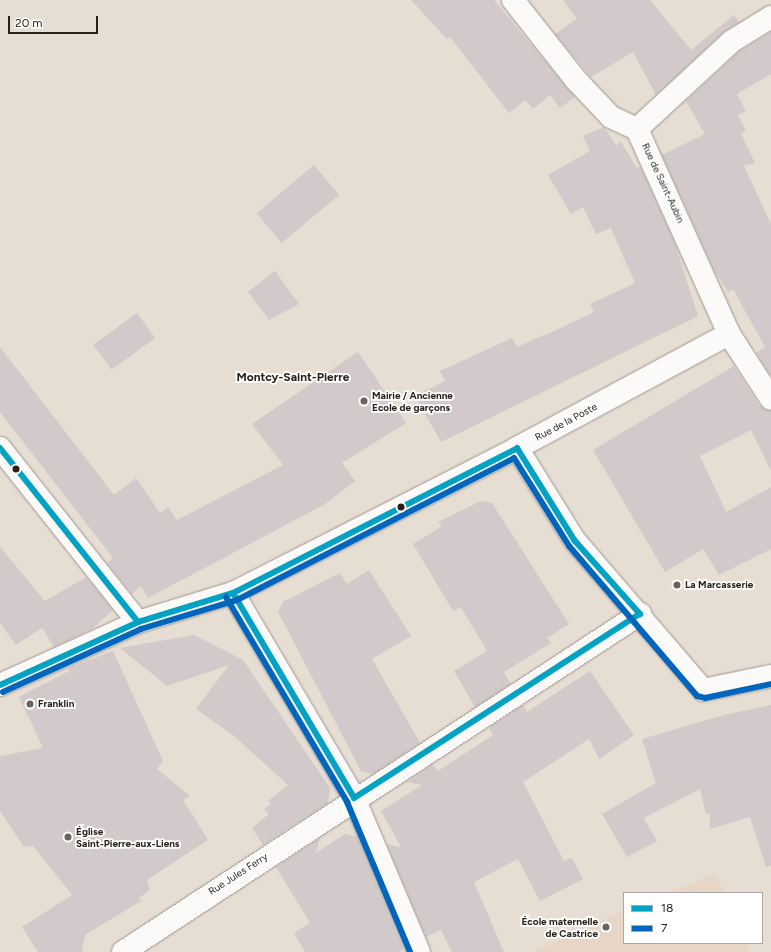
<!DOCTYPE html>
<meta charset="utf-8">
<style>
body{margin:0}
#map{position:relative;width:771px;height:952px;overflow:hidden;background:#e6ddd3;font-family:Figtree,sans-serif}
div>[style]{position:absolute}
.built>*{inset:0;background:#e7d6c5}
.building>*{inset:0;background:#d2c9ca;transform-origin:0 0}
.roads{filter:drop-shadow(0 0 1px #9f9891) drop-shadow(0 0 1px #9f9891)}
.street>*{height:22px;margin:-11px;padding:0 11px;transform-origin:11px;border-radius:11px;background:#fbfaf8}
.bus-1>*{height:6px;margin:-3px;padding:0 3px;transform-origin:3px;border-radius:3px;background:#02a2c5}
.bus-2>*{height:6px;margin:-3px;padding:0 3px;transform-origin:3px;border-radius:3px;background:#0065bd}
.dots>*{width:11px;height:11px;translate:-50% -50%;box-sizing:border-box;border:2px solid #fff;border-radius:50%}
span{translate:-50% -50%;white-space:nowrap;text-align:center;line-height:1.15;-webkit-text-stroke:3.5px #fff;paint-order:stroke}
.street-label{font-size:10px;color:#27211a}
.poi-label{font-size:10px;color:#27211a;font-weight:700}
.left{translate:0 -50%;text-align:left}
.right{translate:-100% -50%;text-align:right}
.quarter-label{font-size:12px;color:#27211a;font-weight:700}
.legend{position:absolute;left:623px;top:892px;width:140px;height:52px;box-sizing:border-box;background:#fff;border:1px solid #a9a6a3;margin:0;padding:5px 7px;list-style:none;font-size:12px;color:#27211a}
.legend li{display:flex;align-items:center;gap:8px;height:20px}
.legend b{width:20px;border:1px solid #a9a6a3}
.scale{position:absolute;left:8px;top:16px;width:90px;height:18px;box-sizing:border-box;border:2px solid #27211a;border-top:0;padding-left:5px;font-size:12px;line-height:14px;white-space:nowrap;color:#27211a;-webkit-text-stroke:3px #fff;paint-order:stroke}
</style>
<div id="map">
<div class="built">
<i style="clip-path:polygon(715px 874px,724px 893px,666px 893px,676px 889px)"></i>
<i style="clip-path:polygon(624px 910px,624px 943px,746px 943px,750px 952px,534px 952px)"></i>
</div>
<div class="building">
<i style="clip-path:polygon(411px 0,494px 0,575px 97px,560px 108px,550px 95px,533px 109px,525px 100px,509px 113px,450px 37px,447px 39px)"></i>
<i style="clip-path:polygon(563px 0,650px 0,691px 50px,734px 15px,739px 22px,724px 32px,656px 95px,633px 52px,591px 77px,555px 34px,577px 19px)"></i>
<i style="clip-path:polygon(771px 32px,771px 74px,737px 94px,746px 111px,738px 115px,746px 131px,741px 134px,755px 163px,744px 166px,771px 224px,771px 376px,756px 353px,765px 347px,733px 289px,728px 292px,713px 268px,662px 155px,705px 134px,686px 101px,740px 51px)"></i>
<i style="clip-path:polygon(604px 127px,616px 145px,621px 142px,637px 168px,640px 166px,674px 241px,698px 316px,441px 442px,415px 396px,445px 381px,440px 371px,512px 338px,517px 347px,554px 331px,594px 312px,590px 304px,635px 283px,611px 228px,596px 234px,583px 207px,571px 214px,548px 175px,590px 151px,583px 136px)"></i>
<i style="left:314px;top:165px;width:39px;height:75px;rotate:50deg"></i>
<i style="clip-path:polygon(275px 271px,299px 304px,269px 320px,248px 292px)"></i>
<i style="left:137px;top:313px;width:31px;height:54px;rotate:54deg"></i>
<i style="clip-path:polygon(0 347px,114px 495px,136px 478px,160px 513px,168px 507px,177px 520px,283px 465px,252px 424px,358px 352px,406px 423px,342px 463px,355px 481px,325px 504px,148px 598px,141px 586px,132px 594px,107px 563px,113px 558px,0 412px)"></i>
<i style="clip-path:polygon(734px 366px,760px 406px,771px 411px,771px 471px,751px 430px,700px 456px,726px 512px,771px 487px,771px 549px,719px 575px,703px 549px,665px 572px,593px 450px)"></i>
<i style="clip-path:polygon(481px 501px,492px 503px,569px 624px,547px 638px,551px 643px,504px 672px,511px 684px,475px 707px,454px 671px,487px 651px,461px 607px,453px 611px,413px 544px,441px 527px,438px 522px)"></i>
<i style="clip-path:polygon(0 547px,45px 601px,86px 577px,113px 610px,92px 629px,54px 647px,42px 628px,16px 645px,0 623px)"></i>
<i style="clip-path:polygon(369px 570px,411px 636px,372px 659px,420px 743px,373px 774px,361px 771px,278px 612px,283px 602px,340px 573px,347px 584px)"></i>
<i style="clip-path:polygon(194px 635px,243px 660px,330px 788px,328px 803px,263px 845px,252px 828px,269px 814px,264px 809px,271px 804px,268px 801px,288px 785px,233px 735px,196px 709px,229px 665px,167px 686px,120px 648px)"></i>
<i style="clip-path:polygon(113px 651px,163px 761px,157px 769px,190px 796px,183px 800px,208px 840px,147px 880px,150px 890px,139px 898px,141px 901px,85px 935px,82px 952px,38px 952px,22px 927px,72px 895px,33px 846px,24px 847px,0 811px,0 756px,43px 748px,19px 697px,69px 671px,68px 668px)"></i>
<i style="clip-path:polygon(590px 671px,634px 735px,599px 759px,589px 739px,523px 782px,564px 861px,572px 858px,583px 879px,540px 901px,518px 859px,474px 882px,504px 952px,452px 952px,441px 930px,426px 937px,387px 844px,401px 847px,381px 811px,422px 785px,407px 782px,433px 764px,438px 771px,493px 735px,489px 728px,523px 705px,527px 712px)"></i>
<i style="clip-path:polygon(771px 705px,771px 866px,766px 867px,750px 817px,710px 829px,710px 813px,706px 815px,700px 789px,644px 818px,657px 841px,627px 857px,602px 814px,656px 783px,642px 739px,724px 715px)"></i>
<i style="clip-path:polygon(345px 834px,357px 837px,404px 949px,398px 952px,305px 952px,294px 933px,310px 923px,276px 867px,320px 838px,316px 853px)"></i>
</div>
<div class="roads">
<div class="street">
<i style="left:513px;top:0;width:102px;rotate:51.8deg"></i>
<i style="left:576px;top:80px;width:51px;rotate:46.6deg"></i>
<i style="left:611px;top:117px;width:29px;rotate:25deg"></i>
<i style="left:637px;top:129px;width:225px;rotate:65.8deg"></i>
<i style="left:729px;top:334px;width:77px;rotate:57.1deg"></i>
<i style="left:637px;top:129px;width:129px;rotate:-42.8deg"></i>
<i style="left:732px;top:41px;width:46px;rotate:-31.6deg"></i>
<i style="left:0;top:448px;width:222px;rotate:51.6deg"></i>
<i style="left:517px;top:448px;width:110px;rotate:58.1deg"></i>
<i style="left:575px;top:541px;width:196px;rotate:49.3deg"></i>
<i style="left:703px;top:690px;width:69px;rotate:-11.6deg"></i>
<i style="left:233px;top:593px;width:238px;rotate:59.4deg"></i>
<i style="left:354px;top:798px;width:167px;rotate:67.1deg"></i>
<i style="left:0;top:685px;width:152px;rotate:-24.5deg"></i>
<i style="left:138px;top:622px;width:99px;rotate:-17deg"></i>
<i style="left:233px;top:593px;width:319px;rotate:-27deg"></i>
<i style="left:517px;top:448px;width:241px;rotate:-28.3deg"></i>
<i style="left:123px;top:952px;width:618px;rotate:-33.18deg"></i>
</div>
</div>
<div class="bus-1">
<i style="left:0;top:448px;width:222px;rotate:51.6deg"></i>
<i style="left:517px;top:448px;width:110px;rotate:58.1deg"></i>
<i style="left:575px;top:541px;width:98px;rotate:48.3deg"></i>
<i style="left:233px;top:593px;width:238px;rotate:59.4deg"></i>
<i style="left:0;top:685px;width:152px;rotate:-24.5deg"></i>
<i style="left:138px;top:622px;width:99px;rotate:-17deg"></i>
<i style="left:233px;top:593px;width:319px;rotate:-27deg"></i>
<i style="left:354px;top:798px;width:340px;rotate:-32.8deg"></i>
</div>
<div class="bus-2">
<i style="left:226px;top:597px;width:238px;rotate:59.4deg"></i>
<i style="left:347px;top:802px;width:163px;rotate:67.2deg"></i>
<i style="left:3px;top:692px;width:152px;rotate:-24.5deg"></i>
<i style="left:141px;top:629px;width:100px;rotate:-16.8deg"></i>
<i style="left:237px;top:600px;width:311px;rotate:-27.1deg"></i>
<i style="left:514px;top:458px;width:104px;rotate:58deg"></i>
<i style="left:569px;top:546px;width:197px;rotate:49.5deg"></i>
<i style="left:697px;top:696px;width:8px;rotate:14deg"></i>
<i style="left:705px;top:698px;width:67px;rotate:-12deg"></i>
</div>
<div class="dots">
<i style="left:364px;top:401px;background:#6a635b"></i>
<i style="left:16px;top:469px;background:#27211a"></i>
<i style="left:401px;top:507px;background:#27211a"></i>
<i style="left:677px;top:585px;background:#6a635b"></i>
<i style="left:30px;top:704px;background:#6a635b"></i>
<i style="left:68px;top:837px;background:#6a635b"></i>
<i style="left:606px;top:927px;background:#6a635b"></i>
</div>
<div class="street-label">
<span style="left:663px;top:183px;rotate:65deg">Rue de Saint-Aubin</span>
<span style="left:566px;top:422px;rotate:-28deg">Rue de la Poste</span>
<span style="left:238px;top:874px;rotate:-33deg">Rue Jules Ferry</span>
</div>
<div class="poi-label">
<span class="left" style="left:372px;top:401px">Mairie / Ancienne<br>Ecole de garçons</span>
<span class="left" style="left:685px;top:585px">La Marcasserie</span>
<span class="left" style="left:38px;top:704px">Franklin</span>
<span class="left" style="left:76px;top:837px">Église<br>Saint-Pierre-aux-Liens</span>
<span class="right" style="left:598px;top:927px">École maternelle<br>de Castrice</span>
</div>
<div class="quarter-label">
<span style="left:293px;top:378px">Montcy-Saint-Pierre</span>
</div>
<ul class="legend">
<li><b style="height:5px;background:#02a2c5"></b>18</li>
<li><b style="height:5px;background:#0065bd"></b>7</li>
</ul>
<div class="scale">20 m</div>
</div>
